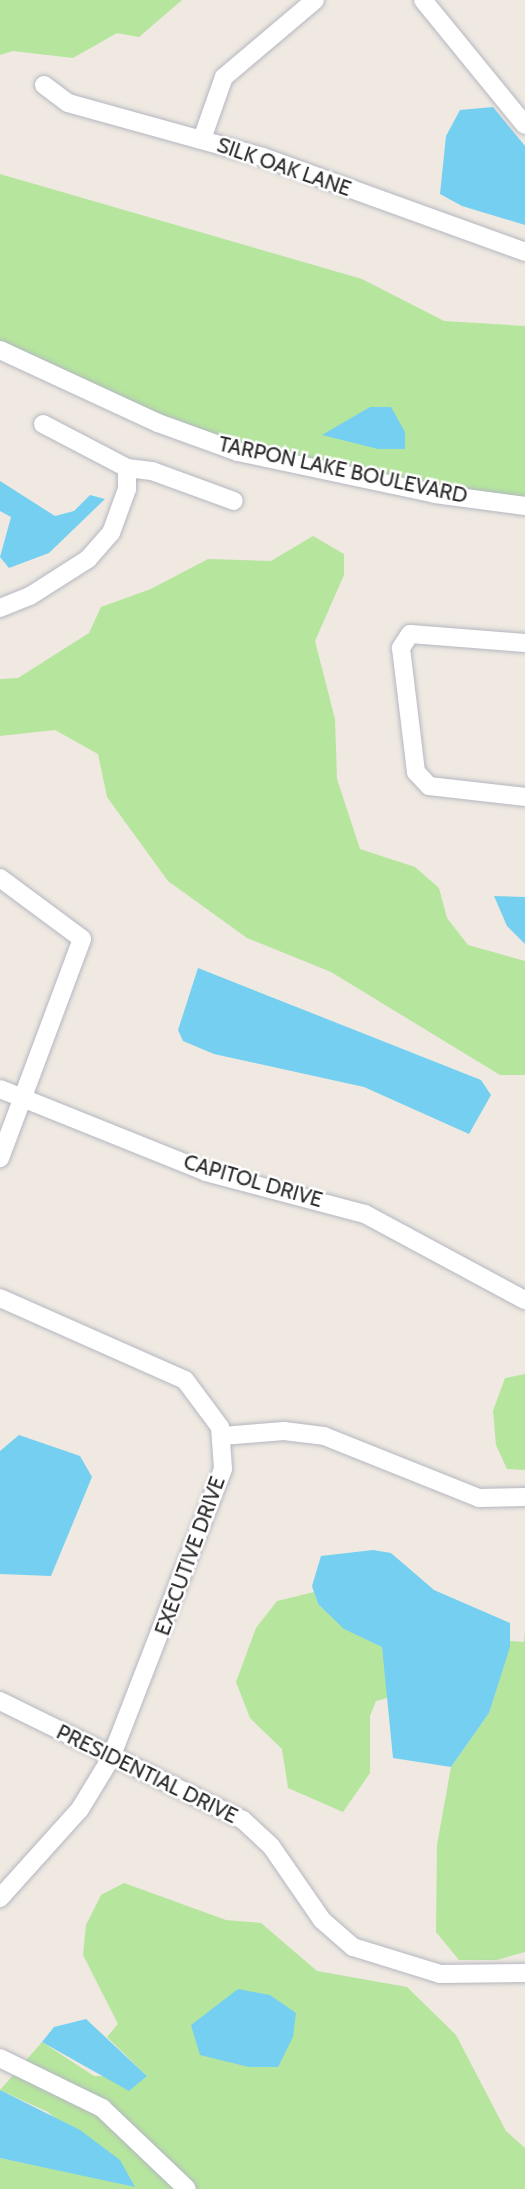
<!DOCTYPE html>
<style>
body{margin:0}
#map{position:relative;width:525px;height:2189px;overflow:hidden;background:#efe9e1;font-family:Cabin,sans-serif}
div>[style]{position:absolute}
.green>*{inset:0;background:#b6e59e}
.water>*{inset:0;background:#75cff0}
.roads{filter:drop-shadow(0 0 2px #b4b7c1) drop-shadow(0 0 2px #b4b7c1)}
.minor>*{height:18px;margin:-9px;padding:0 9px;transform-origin:9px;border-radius:9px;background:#fff}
span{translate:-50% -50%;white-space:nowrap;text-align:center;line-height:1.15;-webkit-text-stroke:5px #fff;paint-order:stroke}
.street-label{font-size:21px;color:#2e2e2e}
</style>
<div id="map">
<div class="green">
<i style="clip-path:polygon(0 0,182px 0,139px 37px,117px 33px,73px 58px,13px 51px,0 55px)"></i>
<i style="clip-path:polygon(0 174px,362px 279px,444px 321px,525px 326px,525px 500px,436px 488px,240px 446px,160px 418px,0 342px)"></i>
<i style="clip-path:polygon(313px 536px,344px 554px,344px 575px,315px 641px,335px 719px,337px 779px,360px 849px,415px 867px,439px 888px,447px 918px,468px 945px,525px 961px,525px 1075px,500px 1075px,331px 972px,247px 938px,168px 881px,107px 797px,98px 754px,55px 730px,0 736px,0 679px,18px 678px,89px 633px,101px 607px,151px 589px,208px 559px,271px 561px)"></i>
<i style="clip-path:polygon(525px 1374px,525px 1470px,507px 1469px,496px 1445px,493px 1411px,505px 1378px)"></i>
<i style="clip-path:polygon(314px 1592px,318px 1604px,344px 1628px,382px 1647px,387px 1686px,387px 1698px,376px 1701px,370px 1716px,370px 1773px,343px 1812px,288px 1788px,282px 1749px,250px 1718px,236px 1682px,256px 1628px,277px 1601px)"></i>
<i style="clip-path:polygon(525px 1631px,525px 1952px,497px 1960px,459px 1960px,436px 1932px,437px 1845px,451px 1767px,489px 1713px,510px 1641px,524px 1642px)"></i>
<i style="clip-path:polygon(124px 1883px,226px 1920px,261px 1923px,317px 1971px,407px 1987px,456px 2035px,506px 2131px,525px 2148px,525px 2189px,0 2189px,0 2158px,134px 2186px,48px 2112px,0 2090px,42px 2042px,94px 2076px,147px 2076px,107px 2037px,118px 2024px,83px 1955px,86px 1925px,101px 1895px)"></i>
</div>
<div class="water">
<i style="clip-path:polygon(493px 107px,525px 146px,525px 225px,462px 206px,440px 194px,446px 136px,460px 110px)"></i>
<i style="clip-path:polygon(370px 407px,391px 407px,405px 432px,405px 449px,378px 449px,322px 435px)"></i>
<i style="clip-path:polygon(0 481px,55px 516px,74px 511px,90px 495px,105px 499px,49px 553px,9px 568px,0 557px,11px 517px,0 511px)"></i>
<i style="clip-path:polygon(494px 896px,525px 897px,525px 944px,507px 926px)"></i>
<i style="clip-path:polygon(198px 968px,481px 1080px,491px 1095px,469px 1134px,364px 1087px,214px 1054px,183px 1041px,178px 1030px)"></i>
<i style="clip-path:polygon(19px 1435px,80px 1456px,92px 1477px,51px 1576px,0 1574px,0 1451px)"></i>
<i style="clip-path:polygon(373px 1550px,391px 1553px,434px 1590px,510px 1623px,510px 1647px,489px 1713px,451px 1767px,393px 1758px,382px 1647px,344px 1629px,318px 1604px,312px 1586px,321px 1556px)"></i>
<i style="clip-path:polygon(238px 1989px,270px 1995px,296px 2013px,293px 2037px,278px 2067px,249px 2067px,200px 2055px,191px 2025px)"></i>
<i style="clip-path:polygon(86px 2019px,147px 2076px,129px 2091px,42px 2042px,54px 2027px)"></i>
<i style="clip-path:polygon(0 2090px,80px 2130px,120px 2160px,135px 2187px,0 2158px)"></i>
</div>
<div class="roads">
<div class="minor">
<i style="left:423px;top:0;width:161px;rotate:50.8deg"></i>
<i style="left:44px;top:85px;width:30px;rotate:37deg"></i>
<i style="left:68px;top:103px;width:202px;rotate:15.5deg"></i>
<i style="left:263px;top:157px;width:279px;rotate:19.9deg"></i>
<i style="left:202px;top:139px;width:66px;rotate:-70.5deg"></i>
<i style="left:224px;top:77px;width:119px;rotate:-40.2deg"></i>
<i style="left:0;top:350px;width:174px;rotate:24.8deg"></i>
<i style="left:158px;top:423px;width:85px;rotate:19.9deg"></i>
<i style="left:238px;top:452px;width:201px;rotate:12deg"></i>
<i style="left:435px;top:494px;width:91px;rotate:7.6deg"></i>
<i style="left:43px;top:424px;width:95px;rotate:27.6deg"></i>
<i style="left:0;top:608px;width:32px;rotate:-22deg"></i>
<i style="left:30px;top:596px;width:69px;rotate:-32.5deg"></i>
<i style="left:88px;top:559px;width:35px;rotate:-49deg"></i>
<i style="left:111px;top:533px;width:47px;rotate:-70deg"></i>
<i style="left:127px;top:489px;width:21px;rotate:-90deg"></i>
<i style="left:127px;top:468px;width:25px;rotate:7deg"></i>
<i style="left:152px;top:471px;width:87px;rotate:20.1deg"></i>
<i style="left:525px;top:643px;width:115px;rotate:-175.5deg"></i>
<i style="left:410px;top:634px;width:17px;rotate:123deg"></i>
<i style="left:401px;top:648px;width:125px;rotate:83.1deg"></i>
<i style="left:416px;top:772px;width:19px;rotate:47deg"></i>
<i style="left:429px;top:786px;width:97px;rotate:6.5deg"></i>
<i style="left:0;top:878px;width:102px;rotate:36.6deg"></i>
<i style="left:82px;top:939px;width:234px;rotate:110.5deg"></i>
<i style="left:0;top:1089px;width:222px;rotate:21.9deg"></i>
<i style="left:206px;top:1172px;width:164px;rotate:14.8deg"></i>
<i style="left:365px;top:1214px;width:182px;rotate:28.3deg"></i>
<i style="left:0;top:1298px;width:202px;rotate:23.9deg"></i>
<i style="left:185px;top:1380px;width:59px;rotate:53.3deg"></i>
<i style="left:220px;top:1427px;width:42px;rotate:85.9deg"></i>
<i style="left:223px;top:1469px;width:310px;rotate:111.2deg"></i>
<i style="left:111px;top:1758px;width:60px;rotate:121.3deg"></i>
<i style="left:80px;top:1809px;width:120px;rotate:132deg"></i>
<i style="left:222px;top:1436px;width:62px;rotate:-4.6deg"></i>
<i style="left:284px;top:1431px;width:40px;rotate:7.1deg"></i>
<i style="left:324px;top:1436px;width:167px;rotate:21.8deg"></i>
<i style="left:479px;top:1498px;width:46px;rotate:-1.2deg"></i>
<i style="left:0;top:1701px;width:271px;rotate:26.1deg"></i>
<i style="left:243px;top:1820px;width:38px;rotate:43deg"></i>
<i style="left:271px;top:1846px;width:90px;rotate:55.4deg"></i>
<i style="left:322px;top:1920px;width:41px;rotate:41.1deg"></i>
<i style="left:353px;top:1947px;width:91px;rotate:17.2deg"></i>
<i style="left:440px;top:1974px;width:85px;rotate:-0.7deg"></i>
<i style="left:0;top:2058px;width:114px;rotate:26.1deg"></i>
<i style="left:102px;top:2108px;width:117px;rotate:43.6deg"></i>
</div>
</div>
<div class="street-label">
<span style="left:284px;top:167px;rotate:19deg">SILK OAK LANE</span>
<span style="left:343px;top:470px;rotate:12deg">TARPON LAKE BOULEVARD</span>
<span style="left:253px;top:1181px;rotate:16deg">CAPITOL DRIVE</span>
<span style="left:190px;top:1556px;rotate:-70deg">EXECUTIVE DRIVE</span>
<span style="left:147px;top:1774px;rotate:26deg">PRESIDENTIAL DRIVE</span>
</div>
</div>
